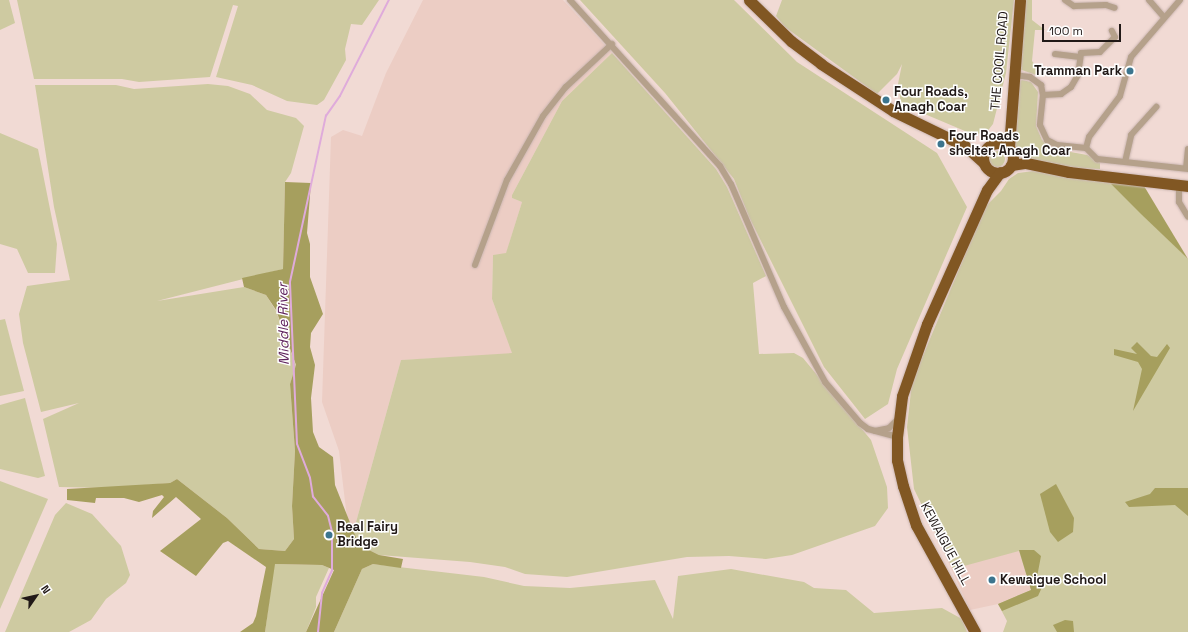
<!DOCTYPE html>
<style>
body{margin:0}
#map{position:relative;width:1188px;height:632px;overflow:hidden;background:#f1dad4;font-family:"Space Grotesk",sans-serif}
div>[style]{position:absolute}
.built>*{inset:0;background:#eccdc4}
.green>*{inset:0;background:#cecaa1}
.round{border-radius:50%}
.forest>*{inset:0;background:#a69f5e}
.stream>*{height:1.5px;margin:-0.75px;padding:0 0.75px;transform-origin:0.75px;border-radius:0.75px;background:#dfabdb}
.roads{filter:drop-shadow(0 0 1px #ccb7b2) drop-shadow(0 0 1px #ccb7b2)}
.street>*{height:6px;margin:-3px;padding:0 3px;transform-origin:3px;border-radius:3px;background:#b5a18b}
.highway>*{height:11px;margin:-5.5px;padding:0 5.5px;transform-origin:5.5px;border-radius:5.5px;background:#815723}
.highway>.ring{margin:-5.5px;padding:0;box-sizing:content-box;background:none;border:11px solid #815723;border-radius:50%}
.dots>*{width:11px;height:11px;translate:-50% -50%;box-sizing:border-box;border:2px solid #fff;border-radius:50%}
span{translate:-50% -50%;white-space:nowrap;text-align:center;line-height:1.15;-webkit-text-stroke:3px #fff;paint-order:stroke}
.street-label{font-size:13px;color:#211917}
.poi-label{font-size:13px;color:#211917;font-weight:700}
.right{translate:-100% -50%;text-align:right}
.left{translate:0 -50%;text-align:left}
.water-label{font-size:14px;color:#5e225c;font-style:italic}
.north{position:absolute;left:16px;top:576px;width:40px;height:40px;-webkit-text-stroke:3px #fff;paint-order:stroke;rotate:56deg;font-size:11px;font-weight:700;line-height:16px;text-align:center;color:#211917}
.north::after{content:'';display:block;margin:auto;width:14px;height:18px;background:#211917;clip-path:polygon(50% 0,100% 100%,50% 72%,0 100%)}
.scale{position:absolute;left:1042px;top:24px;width:79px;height:18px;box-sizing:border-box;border:2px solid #211917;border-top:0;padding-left:5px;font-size:12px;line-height:14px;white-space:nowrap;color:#211917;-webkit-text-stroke:3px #fff;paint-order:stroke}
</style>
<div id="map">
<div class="built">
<i style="clip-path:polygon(423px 0,563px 0,612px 53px,562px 101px,512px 195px,512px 198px,522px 202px,506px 254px,493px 255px,492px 299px,513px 354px,401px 360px,353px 533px,347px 518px,339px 451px,322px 402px,331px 137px,343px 130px,362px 136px,386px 73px)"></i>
<i style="clip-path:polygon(962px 539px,1019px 550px,1031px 590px,998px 604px,970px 610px,941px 546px)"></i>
</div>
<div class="green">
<i style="clip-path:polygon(0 0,9px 0,15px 23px,0 30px)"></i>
<i style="clip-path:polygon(17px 0,379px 0,362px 25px,351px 24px,345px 49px,346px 60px,324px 100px,317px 105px,287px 101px,252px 85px,216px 77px,238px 6px,233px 5px,210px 77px,139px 82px,122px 79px,34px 79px)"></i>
<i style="clip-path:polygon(580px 0,734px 0,797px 62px,937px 153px,967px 207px,897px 369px,888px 404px,865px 419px,824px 367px,749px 217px,734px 179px,665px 93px)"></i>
<i style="clip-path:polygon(782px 0,1014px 0,1006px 73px,993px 124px,986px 133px,972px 134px,901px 104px,898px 84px,902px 64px,897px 74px,877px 94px,785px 27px,776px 16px)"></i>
<i style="clip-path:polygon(1025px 0,1032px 0,1032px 20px,1045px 30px,1035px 30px,1032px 61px,1036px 66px,1036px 75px,1019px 69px)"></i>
<i style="clip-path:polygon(612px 53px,716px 169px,727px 187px,766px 276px,753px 283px,759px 354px,794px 353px,803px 358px,871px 440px,887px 487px,888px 508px,875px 526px,792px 555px,766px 559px,729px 556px,687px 557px,567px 577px,525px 574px,505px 567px,470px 562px,379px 555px,359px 545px,353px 533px,401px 360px,512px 353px,492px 299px,493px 255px,506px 253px,522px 202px,512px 198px,512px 195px,562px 101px)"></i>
<i style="clip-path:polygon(1022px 80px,1031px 82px,1038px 92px,1036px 126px,1042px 140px,1054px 149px,1087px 155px,1100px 162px,1100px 169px,1074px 168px,1025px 158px,1017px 152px,1013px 145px,1018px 82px)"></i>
<i style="clip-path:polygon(208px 84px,228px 86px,250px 94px,267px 110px,296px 118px,304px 126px,291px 173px,285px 182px,283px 269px,157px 301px,244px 287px,266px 295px,276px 311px,296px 366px,290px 384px,295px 451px,292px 506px,294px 539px,285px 551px,259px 549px,227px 518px,177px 479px,170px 483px,109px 488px,59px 487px,43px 419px,79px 403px,41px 412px,23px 343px,19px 314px,27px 286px,70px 280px,54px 207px,35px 85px,116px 85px,134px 89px)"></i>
<i style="clip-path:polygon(0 133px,38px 149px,57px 244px,55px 273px,28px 273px,17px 249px,0 244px)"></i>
<i class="round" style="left:989px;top:151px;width:16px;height:16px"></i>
<i style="clip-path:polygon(1034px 171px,1110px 183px,1188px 259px,1188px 632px,1003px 632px,1007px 621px,998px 604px,1031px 590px,1019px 551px,953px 569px,914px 489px,907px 427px,912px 382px,985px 207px,1001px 191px,1009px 179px,1018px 173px)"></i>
<i style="clip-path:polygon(5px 319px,24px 391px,0 396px,0 320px)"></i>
<i style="clip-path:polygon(25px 398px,45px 476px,38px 478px,0 469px,0 405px)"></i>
<i style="clip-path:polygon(0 481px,48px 499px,0 609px)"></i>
<i style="clip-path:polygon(66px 503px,92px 514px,121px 546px,130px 575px,126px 583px,106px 599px,91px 620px,69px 632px,5px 632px,55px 515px)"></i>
<i style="clip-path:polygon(274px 564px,322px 565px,329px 568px,316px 597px,316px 607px,306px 632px,265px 632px)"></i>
<i style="clip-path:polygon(373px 564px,484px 577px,524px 586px,570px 588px,655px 580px,673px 619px,678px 576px,731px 569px,804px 582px,814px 588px,846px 590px,874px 613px,942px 608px,962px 619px,967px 632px,334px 632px,362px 569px)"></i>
</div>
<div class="forest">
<i style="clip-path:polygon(285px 182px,311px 183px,307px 233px,310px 244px,310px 277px,323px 314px,311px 333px,310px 347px,315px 365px,311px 398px,313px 432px,319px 447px,333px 457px,335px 485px,359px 545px,379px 555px,403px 559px,401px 568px,373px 564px,362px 569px,334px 632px,306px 632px,334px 570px,322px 565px,275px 564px,265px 632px,240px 632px,253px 623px,256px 616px,266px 567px,228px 541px,223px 543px,196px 576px,160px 551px,201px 519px,176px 497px,152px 518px,153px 511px,164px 497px,162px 495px,139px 502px,124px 498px,96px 498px,95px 503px,67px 500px,67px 489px,170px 483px,177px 479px,227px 518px,259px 549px,285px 551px,294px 539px,292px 506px,295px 451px,290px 384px,296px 365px,276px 310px,266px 295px,244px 287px,242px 278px,283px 269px)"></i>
<i style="clip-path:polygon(1110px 183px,1144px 186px,1188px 259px,1141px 214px)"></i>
<i style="clip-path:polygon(1137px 342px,1151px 356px,1157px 357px,1167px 344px,1170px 348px,1133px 411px,1142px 369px,1138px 362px,1114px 355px,1114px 349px,1137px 354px,1131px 348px)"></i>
<i style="clip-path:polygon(1056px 484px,1074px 518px,1073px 532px,1058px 542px,1050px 532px,1040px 494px)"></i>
<i style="clip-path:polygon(1155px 488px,1188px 488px,1188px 516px,1175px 505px,1129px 507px,1125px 502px,1150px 494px)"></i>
<i style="clip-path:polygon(1019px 550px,1034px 550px,1041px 556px,1037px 577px,1043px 585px,1038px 596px,1002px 611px,998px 604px,1031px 590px)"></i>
<i style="clip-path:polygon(1065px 620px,1073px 621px,1074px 632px,1057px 632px,1053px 625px)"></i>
</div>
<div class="stream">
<i style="left:318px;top:632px;width:39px;rotate:-84deg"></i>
<i style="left:322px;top:593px;width:24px;rotate:-66deg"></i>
<i style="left:332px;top:571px;width:39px;rotate:-90deg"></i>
<i style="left:332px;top:532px;width:16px;rotate:-104deg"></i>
<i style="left:328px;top:516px;width:24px;rotate:-128deg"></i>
<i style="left:313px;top:497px;width:19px;rotate:-99deg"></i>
<i style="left:310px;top:478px;width:36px;rotate:-111deg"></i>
<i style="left:297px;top:444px;width:162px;rotate:-92.5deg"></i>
<i style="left:290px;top:282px;width:170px;rotate:-77.8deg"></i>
<i style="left:326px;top:116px;width:24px;rotate:-55deg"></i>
<i style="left:340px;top:96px;width:108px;rotate:-63deg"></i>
</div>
<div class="roads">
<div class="street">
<i style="left:570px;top:0;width:224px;rotate:47.9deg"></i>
<i style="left:720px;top:166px;width:21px;rotate:59deg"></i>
<i style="left:731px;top:184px;width:134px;rotate:66.7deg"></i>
<i style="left:784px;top:307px;width:85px;rotate:61.3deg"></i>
<i style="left:825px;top:382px;width:54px;rotate:49.5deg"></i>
<i style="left:860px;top:423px;width:10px;rotate:37deg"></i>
<i style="left:868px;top:429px;width:30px;rotate:15deg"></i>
<i style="left:1065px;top:0;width:11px;rotate:34deg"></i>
<i style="left:1074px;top:6px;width:32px;rotate:-2deg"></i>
<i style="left:1106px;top:5px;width:9px;rotate:18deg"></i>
<i style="left:1149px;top:0;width:23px;rotate:49deg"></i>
<i style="left:1180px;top:0;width:75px;rotate:130.7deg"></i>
<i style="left:1131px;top:57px;width:41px;rotate:105.8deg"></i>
<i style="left:1120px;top:96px;width:51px;rotate:127.1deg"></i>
<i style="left:1089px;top:137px;width:11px;rotate:105deg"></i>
<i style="left:1086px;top:148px;width:16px;rotate:45deg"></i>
<i style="left:1097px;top:159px;width:92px;rotate:6.3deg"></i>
<i style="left:1055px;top:54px;width:25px;rotate:7deg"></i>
<i style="left:1014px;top:75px;width:16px;rotate:7deg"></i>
<i style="left:1030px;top:77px;width:14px;rotate:36deg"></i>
<i style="left:1041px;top:85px;width:10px;rotate:79deg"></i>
<i style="left:1043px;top:95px;width:30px;rotate:96deg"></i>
<i style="left:1040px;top:125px;width:17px;rotate:65deg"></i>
<i style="left:1047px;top:140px;width:11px;rotate:27deg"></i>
<i style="left:1057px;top:145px;width:29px;rotate:6deg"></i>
<i style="left:1043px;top:95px;width:18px;rotate:-3deg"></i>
<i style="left:1061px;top:94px;width:12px;rotate:-35deg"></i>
<i style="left:1071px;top:87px;width:14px;rotate:-60deg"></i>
<i style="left:1078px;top:75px;width:22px;rotate:-82deg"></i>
<i style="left:1081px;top:53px;width:19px;rotate:-3deg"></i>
<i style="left:1100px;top:52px;width:21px;rotate:-45deg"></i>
<i style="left:1115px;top:37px;width:7px;rotate:-117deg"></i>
<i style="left:1125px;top:162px;width:28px;rotate:-77deg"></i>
<i style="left:1131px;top:135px;width:38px;rotate:-48deg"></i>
<i style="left:1186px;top:168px;width:19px;rotate:-84deg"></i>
<i style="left:1179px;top:185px;width:17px;rotate:90deg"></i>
<i style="left:1179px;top:202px;width:17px;rotate:59deg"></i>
<i style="left:475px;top:265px;width:91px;rotate:-69.4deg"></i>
<i style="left:507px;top:180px;width:73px;rotate:-60.6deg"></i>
<i style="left:543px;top:116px;width:37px;rotate:-52deg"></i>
<i style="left:566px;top:87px;width:63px;rotate:-43.1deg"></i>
<i style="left:875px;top:431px;width:14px;rotate:-12deg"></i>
<i style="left:889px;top:428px;width:13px;rotate:-45deg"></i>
</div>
<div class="highway">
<i style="left:749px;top:0;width:59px;rotate:44.3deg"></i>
<i style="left:791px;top:41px;width:38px;rotate:37deg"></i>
<i style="left:821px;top:64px;width:86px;rotate:33.1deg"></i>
<i style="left:893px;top:111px;width:80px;rotate:25.9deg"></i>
<i style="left:965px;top:146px;width:25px;rotate:42deg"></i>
<i class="ring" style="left:983px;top:143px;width:19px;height:19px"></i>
<i style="left:1009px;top:147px;width:147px;rotate:-85.7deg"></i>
<i style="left:1011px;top:165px;width:15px;rotate:-8deg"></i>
<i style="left:1026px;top:163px;width:44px;rotate:11.8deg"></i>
<i style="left:1069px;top:172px;width:120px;rotate:6.7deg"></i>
<i style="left:975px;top:632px;width:122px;rotate:-118.9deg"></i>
<i style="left:916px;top:525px;width:41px;rotate:-108.4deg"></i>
<i style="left:903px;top:486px;width:27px;rotate:-103deg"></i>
<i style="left:897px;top:460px;width:23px;rotate:-90deg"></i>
<i style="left:897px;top:437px;width:41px;rotate:-83deg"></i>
<i style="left:902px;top:396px;width:76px;rotate:-70.9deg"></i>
<i style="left:927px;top:324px;width:147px;rotate:-65.9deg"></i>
<i style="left:987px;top:190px;width:22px;rotate:-54deg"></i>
</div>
</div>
<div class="dots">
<i style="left:1130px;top:71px;background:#3c758e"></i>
<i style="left:886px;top:100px;background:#3c758e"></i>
<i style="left:941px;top:144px;background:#3c758e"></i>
<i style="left:329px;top:535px;background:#3c758e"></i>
<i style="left:992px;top:580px;background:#3c758e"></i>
</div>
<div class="street-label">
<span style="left:1000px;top:61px;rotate:-85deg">THE COOIL ROAD</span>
<span style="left:945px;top:544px;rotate:62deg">KEWAIGUE HILL</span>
</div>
<div class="poi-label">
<span class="right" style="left:1122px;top:71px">Tramman Park</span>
<span class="left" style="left:894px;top:100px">Four Roads,<br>Anagh Coar</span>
<span class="left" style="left:949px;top:144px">Four Roads<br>shelter, Anagh Coar</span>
<span class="left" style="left:337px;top:535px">Real Fairy<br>Bridge</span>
<span class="left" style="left:1000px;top:580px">Kewaigue School</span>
</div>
<div class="water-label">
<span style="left:283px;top:324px;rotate:-91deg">Middle River</span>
</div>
<div class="north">N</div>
<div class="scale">100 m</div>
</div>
